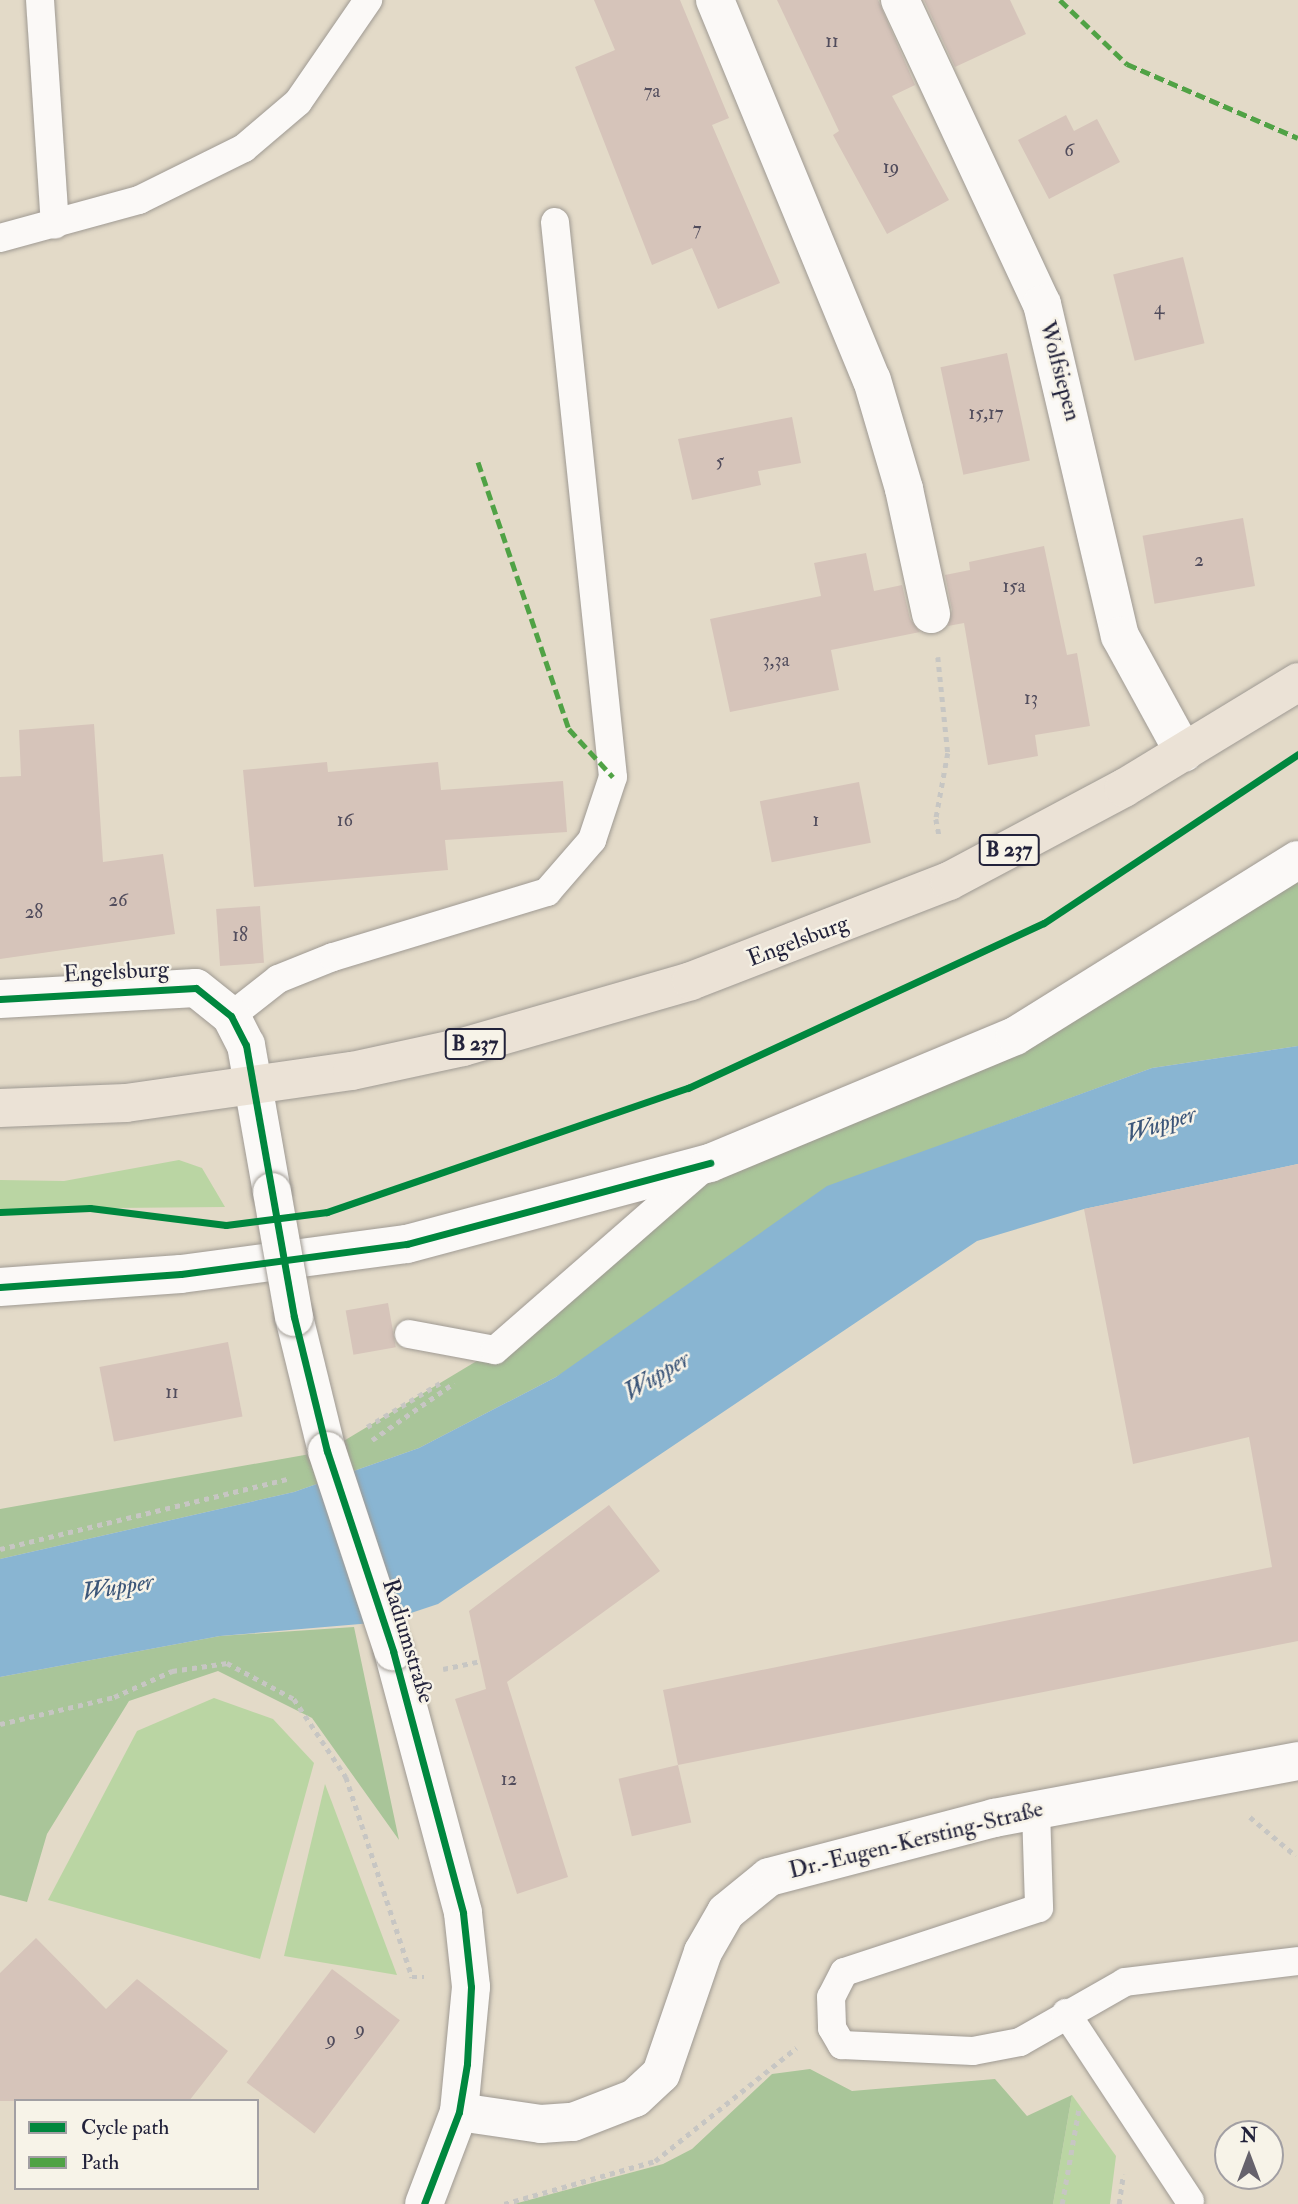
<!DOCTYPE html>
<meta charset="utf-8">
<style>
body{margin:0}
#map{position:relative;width:1298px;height:2204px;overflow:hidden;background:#e3dac8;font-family:"IM FELL Double Pica",serif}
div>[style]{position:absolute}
.green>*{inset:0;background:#bad5a3}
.forest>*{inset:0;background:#a9c599}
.water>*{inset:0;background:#89b5d2}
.building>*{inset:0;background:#d6c4ba;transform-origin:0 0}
.path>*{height:4.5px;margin-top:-2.25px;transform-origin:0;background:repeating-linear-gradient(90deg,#c7c6c3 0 5px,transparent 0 10px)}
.roads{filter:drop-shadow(0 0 2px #9f9a93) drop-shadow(0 0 2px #9f9a93)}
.lane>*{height:28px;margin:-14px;padding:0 14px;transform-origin:14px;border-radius:14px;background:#fbf9f7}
.street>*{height:38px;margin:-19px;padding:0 19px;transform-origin:19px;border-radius:19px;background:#fbf9f7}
.primary>*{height:38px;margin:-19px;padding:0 19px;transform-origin:19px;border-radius:19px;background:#ebe2d6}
.bridges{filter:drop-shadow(0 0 2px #9f9a93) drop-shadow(0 0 2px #9f9a93)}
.street-bridge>*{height:38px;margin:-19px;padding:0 19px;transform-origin:19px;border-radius:19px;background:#fbf9f7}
.quiet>*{height:5px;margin-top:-2.5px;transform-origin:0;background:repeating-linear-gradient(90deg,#50a245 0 10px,transparent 0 15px)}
.cycleway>*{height:7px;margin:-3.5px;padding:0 3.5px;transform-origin:3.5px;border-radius:3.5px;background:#00873e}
span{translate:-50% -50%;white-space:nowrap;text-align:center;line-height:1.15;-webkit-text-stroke:5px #f7f3e8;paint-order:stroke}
.number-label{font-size:19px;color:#514c5c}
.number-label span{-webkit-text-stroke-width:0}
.shield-label span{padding:2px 5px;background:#f7f3e8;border:2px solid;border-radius:5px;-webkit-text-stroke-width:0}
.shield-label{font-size:21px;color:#22223b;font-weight:700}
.street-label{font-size:23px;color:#22223b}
.water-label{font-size:24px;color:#3c5679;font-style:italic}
.legend{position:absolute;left:14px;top:2099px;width:245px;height:91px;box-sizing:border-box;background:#f7f3e8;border:2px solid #a29fa3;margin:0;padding:9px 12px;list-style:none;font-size:21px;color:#22223b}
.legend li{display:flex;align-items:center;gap:14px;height:35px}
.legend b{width:35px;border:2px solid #a29fa3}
.north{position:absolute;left:1214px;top:2120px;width:70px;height:70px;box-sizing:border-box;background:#f7f3e8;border:2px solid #a29fa3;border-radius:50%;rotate:0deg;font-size:19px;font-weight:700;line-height:28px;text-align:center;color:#22223b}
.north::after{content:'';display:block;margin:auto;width:24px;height:32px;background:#66626c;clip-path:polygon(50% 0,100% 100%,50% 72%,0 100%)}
</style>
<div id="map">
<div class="green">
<i style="clip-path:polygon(179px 1160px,202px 1168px,225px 1207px,0 1209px,0 1180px,64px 1181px)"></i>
<i style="clip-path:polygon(214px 1698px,273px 1719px,314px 1763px,260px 1959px,48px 1900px,137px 1731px)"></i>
<i style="clip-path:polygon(325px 1784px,397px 1975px,284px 1956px)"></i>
<i style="clip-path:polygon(1072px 2095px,1116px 2156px,1110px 2204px,1053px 2204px)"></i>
</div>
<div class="forest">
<i style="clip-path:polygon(1298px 865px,1298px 1046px,1152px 1068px,961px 1138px,556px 1377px,419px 1448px,294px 1492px,0 1559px,0 1509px,327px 1451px,495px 1350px,710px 1163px,1015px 1036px)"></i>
<i style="clip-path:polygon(354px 1627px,399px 1840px,312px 1718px,218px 1671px,129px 1701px,47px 1834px,27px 1902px,0 1895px,0 1677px,220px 1636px)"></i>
<i style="clip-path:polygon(810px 2069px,852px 2091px,995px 2079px,1027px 2116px,1072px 2095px,1053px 2204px,514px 2204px,663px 2164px,692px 2149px,772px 2074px)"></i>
</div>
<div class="water">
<i style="clip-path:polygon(1298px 1046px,1298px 1164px,1084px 1209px,977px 1241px,438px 1604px,384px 1622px,220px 1636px,0 1677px,0 1559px,294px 1492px,419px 1448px,556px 1377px,827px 1186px,1152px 1068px)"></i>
</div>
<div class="building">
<i style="clip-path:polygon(594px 0,680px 0,729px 118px,712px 125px,780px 283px,718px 309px,692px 248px,652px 265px,575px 67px,615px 50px)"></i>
<i style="clip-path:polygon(777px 0,878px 0,915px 85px,892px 96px,949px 200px,887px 234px,833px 135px,839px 131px)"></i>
<i style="clip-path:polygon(924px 0,1010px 0,1026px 34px,955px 67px)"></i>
<i style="clip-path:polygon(1066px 115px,1074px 131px,1097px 119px,1120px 162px,1049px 199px,1018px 140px)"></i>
<i style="left:1183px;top:257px;width:89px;height:72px;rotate:76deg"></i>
<i style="left:1007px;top:353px;width:110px;height:68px;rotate:78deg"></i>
<i style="clip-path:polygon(792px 417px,801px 463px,758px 471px,761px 485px,692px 500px,678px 439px)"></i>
<i style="left:1243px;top:518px;width:69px;height:102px;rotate:80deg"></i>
<i style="clip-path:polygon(1044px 546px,1067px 655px,1077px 653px,1090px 726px,1035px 735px,1038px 756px,988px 765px,964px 623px,948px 626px,952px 610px,945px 575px,970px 570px,969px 562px)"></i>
<i style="clip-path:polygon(866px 553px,874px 591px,902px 585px,910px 619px,920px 632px,831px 650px,839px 690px,730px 712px,710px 619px,821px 596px,814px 563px)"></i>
<i style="clip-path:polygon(94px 724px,103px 862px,163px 854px,175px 934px,0 959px,0 777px,21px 776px,19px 730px)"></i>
<i style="clip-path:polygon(327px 762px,328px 772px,438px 762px,441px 790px,563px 781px,567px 832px,445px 840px,448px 870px,254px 887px,243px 770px)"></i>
<i style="left:859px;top:782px;width:62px;height:101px;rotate:79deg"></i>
<i style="left:260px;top:906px;width:57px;height:44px;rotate:86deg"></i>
<i style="clip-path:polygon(1298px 1164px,1298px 1641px,678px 1765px,663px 1690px,1272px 1567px,1249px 1437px,1133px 1464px,1084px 1209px)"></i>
<i style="left:388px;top:1303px;width:45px;height:43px;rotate:80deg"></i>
<i style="left:228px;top:1342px;width:76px;height:131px;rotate:79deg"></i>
<i style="clip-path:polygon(609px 1505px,660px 1571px,507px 1682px,568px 1877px,517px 1894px,455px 1699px,486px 1689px,469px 1611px)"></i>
<i style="left:678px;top:1765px;width:59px;height:61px;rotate:77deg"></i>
<i style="clip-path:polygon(36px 1938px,106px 2009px,137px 1979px,228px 2051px,189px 2101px,0 2101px,0 1973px)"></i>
<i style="left:332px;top:1969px;width:85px;height:142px;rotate:37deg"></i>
</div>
<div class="path">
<i style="left:938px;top:657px;width:97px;rotate:84.1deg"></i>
<i style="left:948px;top:753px;width:67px;rotate:100.3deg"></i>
<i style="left:936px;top:819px;width:16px;rotate:79deg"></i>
<i style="left:367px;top:1427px;width:85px;rotate:-31.1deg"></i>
<i style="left:372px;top:1440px;width:100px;rotate:-34.8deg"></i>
<i style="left:0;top:1549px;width:296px;rotate:-13.7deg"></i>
<i style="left:443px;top:1669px;width:38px;rotate:-12deg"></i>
<i style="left:0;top:1724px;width:117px;rotate:-13.3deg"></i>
<i style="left:114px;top:1697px;width:64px;rotate:-24.1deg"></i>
<i style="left:172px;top:1671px;width:56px;rotate:-8.3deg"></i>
<i style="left:227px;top:1663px;width:76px;rotate:28.2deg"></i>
<i style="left:294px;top:1699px;width:94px;rotate:56.3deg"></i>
<i style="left:346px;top:1777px;width:211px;rotate:71.7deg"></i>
<i style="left:412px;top:1977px;width:12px"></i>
<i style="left:1250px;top:1817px;width:60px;rotate:40.3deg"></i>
<i style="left:504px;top:2204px;width:157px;rotate:-15.9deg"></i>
<i style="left:655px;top:2161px;width:181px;rotate:-38.7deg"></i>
<i style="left:1062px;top:2204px;width:97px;rotate:-80deg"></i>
<i style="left:1119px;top:2204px;width:30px;rotate:-82deg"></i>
</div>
<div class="roads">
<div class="lane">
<i style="left:40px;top:0;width:225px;rotate:86.2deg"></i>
<i style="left:0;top:238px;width:144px;rotate:-15.3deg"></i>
<i style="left:139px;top:200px;width:117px;rotate:-26.3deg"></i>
<i style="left:244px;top:148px;width:71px;rotate:-40.4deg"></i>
<i style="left:298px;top:102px;width:124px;rotate:-55.5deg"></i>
<i style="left:231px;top:1016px;width:60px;rotate:-38.2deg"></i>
<i style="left:278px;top:979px;width:59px;rotate:-21.8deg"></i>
<i style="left:333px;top:957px;width:224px;rotate:-16.9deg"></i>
<i style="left:547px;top:892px;width:69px;rotate:-49.1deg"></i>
<i style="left:592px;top:840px;width:66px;rotate:-71.6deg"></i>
<i style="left:613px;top:777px;width:558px;rotate:-95.97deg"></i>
<i style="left:409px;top:1334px;width:87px;rotate:10.5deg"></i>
<i style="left:495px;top:1350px;width:279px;rotate:-41.1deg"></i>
<i style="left:1036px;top:1810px;width:98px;rotate:88.2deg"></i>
<i style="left:1039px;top:1908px;width:205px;rotate:161.8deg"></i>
<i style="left:844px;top:1972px;width:28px;rotate:117deg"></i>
<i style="left:831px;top:1997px;width:31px;rotate:88deg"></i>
<i style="left:832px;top:2028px;width:20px;rotate:60deg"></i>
<i style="left:842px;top:2045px;width:131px;rotate:2.6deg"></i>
<i style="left:973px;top:2051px;width:48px;rotate:-10.8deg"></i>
<i style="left:1020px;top:2042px;width:121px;rotate:-29.7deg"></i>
<i style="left:1125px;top:1982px;width:174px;rotate:-6.9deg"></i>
<i style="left:1066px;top:2013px;width:225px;rotate:56.6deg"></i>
</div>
<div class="street">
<i style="left:715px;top:0;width:411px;rotate:67.6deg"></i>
<i style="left:872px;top:380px;width:114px;rotate:73.6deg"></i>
<i style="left:904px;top:489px;width:128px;rotate:77.8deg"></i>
<i style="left:900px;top:0;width:336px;rotate:65deg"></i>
<i style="left:1042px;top:304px;width:341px;rotate:76.8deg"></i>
<i style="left:1120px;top:636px;width:133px;rotate:61.3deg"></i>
<i style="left:0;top:999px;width:196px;rotate:-3.2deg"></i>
<i style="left:196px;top:988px;width:45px;rotate:38.7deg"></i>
<i style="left:231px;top:1016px;width:33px;rotate:63deg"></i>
<i style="left:246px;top:1045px;width:149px;rotate:80deg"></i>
<i style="left:0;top:1287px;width:181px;rotate:-4.1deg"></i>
<i style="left:181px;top:1274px;width:228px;rotate:-7.6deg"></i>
<i style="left:407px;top:1244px;width:314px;rotate:-15deg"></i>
<i style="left:710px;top:1163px;width:330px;rotate:-22.6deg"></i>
<i style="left:1015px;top:1036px;width:333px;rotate:-31.9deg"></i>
<i style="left:294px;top:1317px;width:138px;rotate:76.2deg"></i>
<i style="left:393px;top:1651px;width:271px;rotate:75deg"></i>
<i style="left:463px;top:1913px;width:74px;rotate:83.8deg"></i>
<i style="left:471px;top:1987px;width:126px;rotate:95.5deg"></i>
<i style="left:459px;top:2112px;width:98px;rotate:110.8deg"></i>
<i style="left:459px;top:2112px;width:83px;rotate:8.3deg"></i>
<i style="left:541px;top:2124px;width:32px;rotate:-4deg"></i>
<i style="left:573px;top:2122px;width:66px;rotate:-21.2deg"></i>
<i style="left:635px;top:2098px;width:35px;rotate:-43deg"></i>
<i style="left:661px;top:2074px;width:129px;rotate:-71deg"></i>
<i style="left:703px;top:1952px;width:46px;rotate:-60.1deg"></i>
<i style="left:726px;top:1912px;width:55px;rotate:-39.1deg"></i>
<i style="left:769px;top:1877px;width:233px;rotate:-14.7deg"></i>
<i style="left:994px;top:1818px;width:309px;rotate:-10.6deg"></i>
</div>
<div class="primary">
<i style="left:0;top:1108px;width:126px;rotate:-2.3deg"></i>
<i style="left:126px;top:1103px;width:228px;rotate:-8.1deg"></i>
<i style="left:352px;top:1071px;width:114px;rotate:-12.2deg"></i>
<i style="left:463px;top:1047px;width:237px;rotate:-16.1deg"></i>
<i style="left:691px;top:981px;width:277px;rotate:-21.2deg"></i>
<i style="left:949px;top:881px;width:198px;rotate:-28deg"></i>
<i style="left:1124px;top:788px;width:204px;rotate:-31.3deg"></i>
</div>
</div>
<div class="bridges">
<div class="street-bridge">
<i style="left:272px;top:1192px;width:127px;rotate:80deg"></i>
<i style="left:327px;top:1451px;width:211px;rotate:71.7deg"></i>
</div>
</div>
<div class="quiet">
<i style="left:1060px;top:0;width:93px;rotate:43.7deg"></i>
<i style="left:1127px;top:64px;width:186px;rotate:23.4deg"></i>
<i style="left:478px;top:462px;width:282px;rotate:71.2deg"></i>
<i style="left:569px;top:729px;width:65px;rotate:47.5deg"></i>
</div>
<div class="cycleway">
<i style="left:0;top:999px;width:196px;rotate:-3.2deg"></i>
<i style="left:196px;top:988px;width:45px;rotate:38.7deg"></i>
<i style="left:231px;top:1016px;width:33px;rotate:63deg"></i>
<i style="left:246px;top:1045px;width:276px;rotate:80deg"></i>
<i style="left:294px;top:1317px;width:138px;rotate:76.2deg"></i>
<i style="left:327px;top:1451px;width:211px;rotate:71.7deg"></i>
<i style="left:393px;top:1651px;width:271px;rotate:75deg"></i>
<i style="left:463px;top:1913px;width:74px;rotate:83.8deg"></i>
<i style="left:471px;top:1987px;width:77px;rotate:93deg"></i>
<i style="left:467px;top:2064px;width:49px;rotate:99.5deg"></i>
<i style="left:459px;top:2112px;width:98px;rotate:110.8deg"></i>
<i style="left:0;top:1212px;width:90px;rotate:-2.5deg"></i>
<i style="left:90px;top:1208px;width:137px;rotate:7.1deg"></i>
<i style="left:226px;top:1225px;width:102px;rotate:-7.3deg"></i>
<i style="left:327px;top:1212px;width:382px;rotate:-19deg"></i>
<i style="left:688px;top:1088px;width:392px;rotate:-24.9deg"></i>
<i style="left:1044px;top:923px;width:305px;rotate:-33.6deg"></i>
<i style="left:0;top:1287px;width:181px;rotate:-4.1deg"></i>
<i style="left:181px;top:1274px;width:228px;rotate:-7.6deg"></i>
<i style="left:407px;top:1244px;width:314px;rotate:-15deg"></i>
</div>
<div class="number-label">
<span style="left:832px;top:42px">11</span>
<span style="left:652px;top:92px">7a</span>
<span style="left:1069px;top:151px">6</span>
<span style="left:891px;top:168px">19</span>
<span style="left:697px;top:230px">7</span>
<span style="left:1159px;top:309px">4</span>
<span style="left:986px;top:414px">15,17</span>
<span style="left:720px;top:462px">5</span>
<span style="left:1199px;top:561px">2</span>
<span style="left:1014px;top:587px">15a</span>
<span style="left:776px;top:661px">3,3a</span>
<span style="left:1031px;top:699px">13</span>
<span style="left:345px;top:821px">16</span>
<span style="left:816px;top:821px">1</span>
<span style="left:118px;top:901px">26</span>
<span style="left:34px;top:913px">28</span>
<span style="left:240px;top:936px">18</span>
<span style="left:172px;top:1393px">11</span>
<span style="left:509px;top:1780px">12</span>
<span style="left:360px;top:2030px">9</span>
<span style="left:331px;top:2040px">9</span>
</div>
<div class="shield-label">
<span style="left:1009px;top:850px">B 237</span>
<span style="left:475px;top:1044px">B 237</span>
</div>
<div class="street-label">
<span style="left:1060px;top:371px;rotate:75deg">Wolfsiepen</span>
<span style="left:798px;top:941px;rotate:-21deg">Engelsburg</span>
<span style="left:116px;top:972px;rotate:-3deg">Engelsburg</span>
<span style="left:408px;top:1641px;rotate:73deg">Radiumstraße</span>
<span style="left:916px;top:1840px;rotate:-14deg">Dr.-Eugen-Kersting-Straße</span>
</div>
<div class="water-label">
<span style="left:1161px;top:1124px;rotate:-17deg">Wupper</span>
<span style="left:657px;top:1376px;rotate:-31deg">Wupper</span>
<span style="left:118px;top:1587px;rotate:-9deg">Wupper</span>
</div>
<ul class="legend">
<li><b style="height:9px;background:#00873e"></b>Cycle path</li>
<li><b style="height:9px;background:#50a245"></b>Path</li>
</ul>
<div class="north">N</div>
</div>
